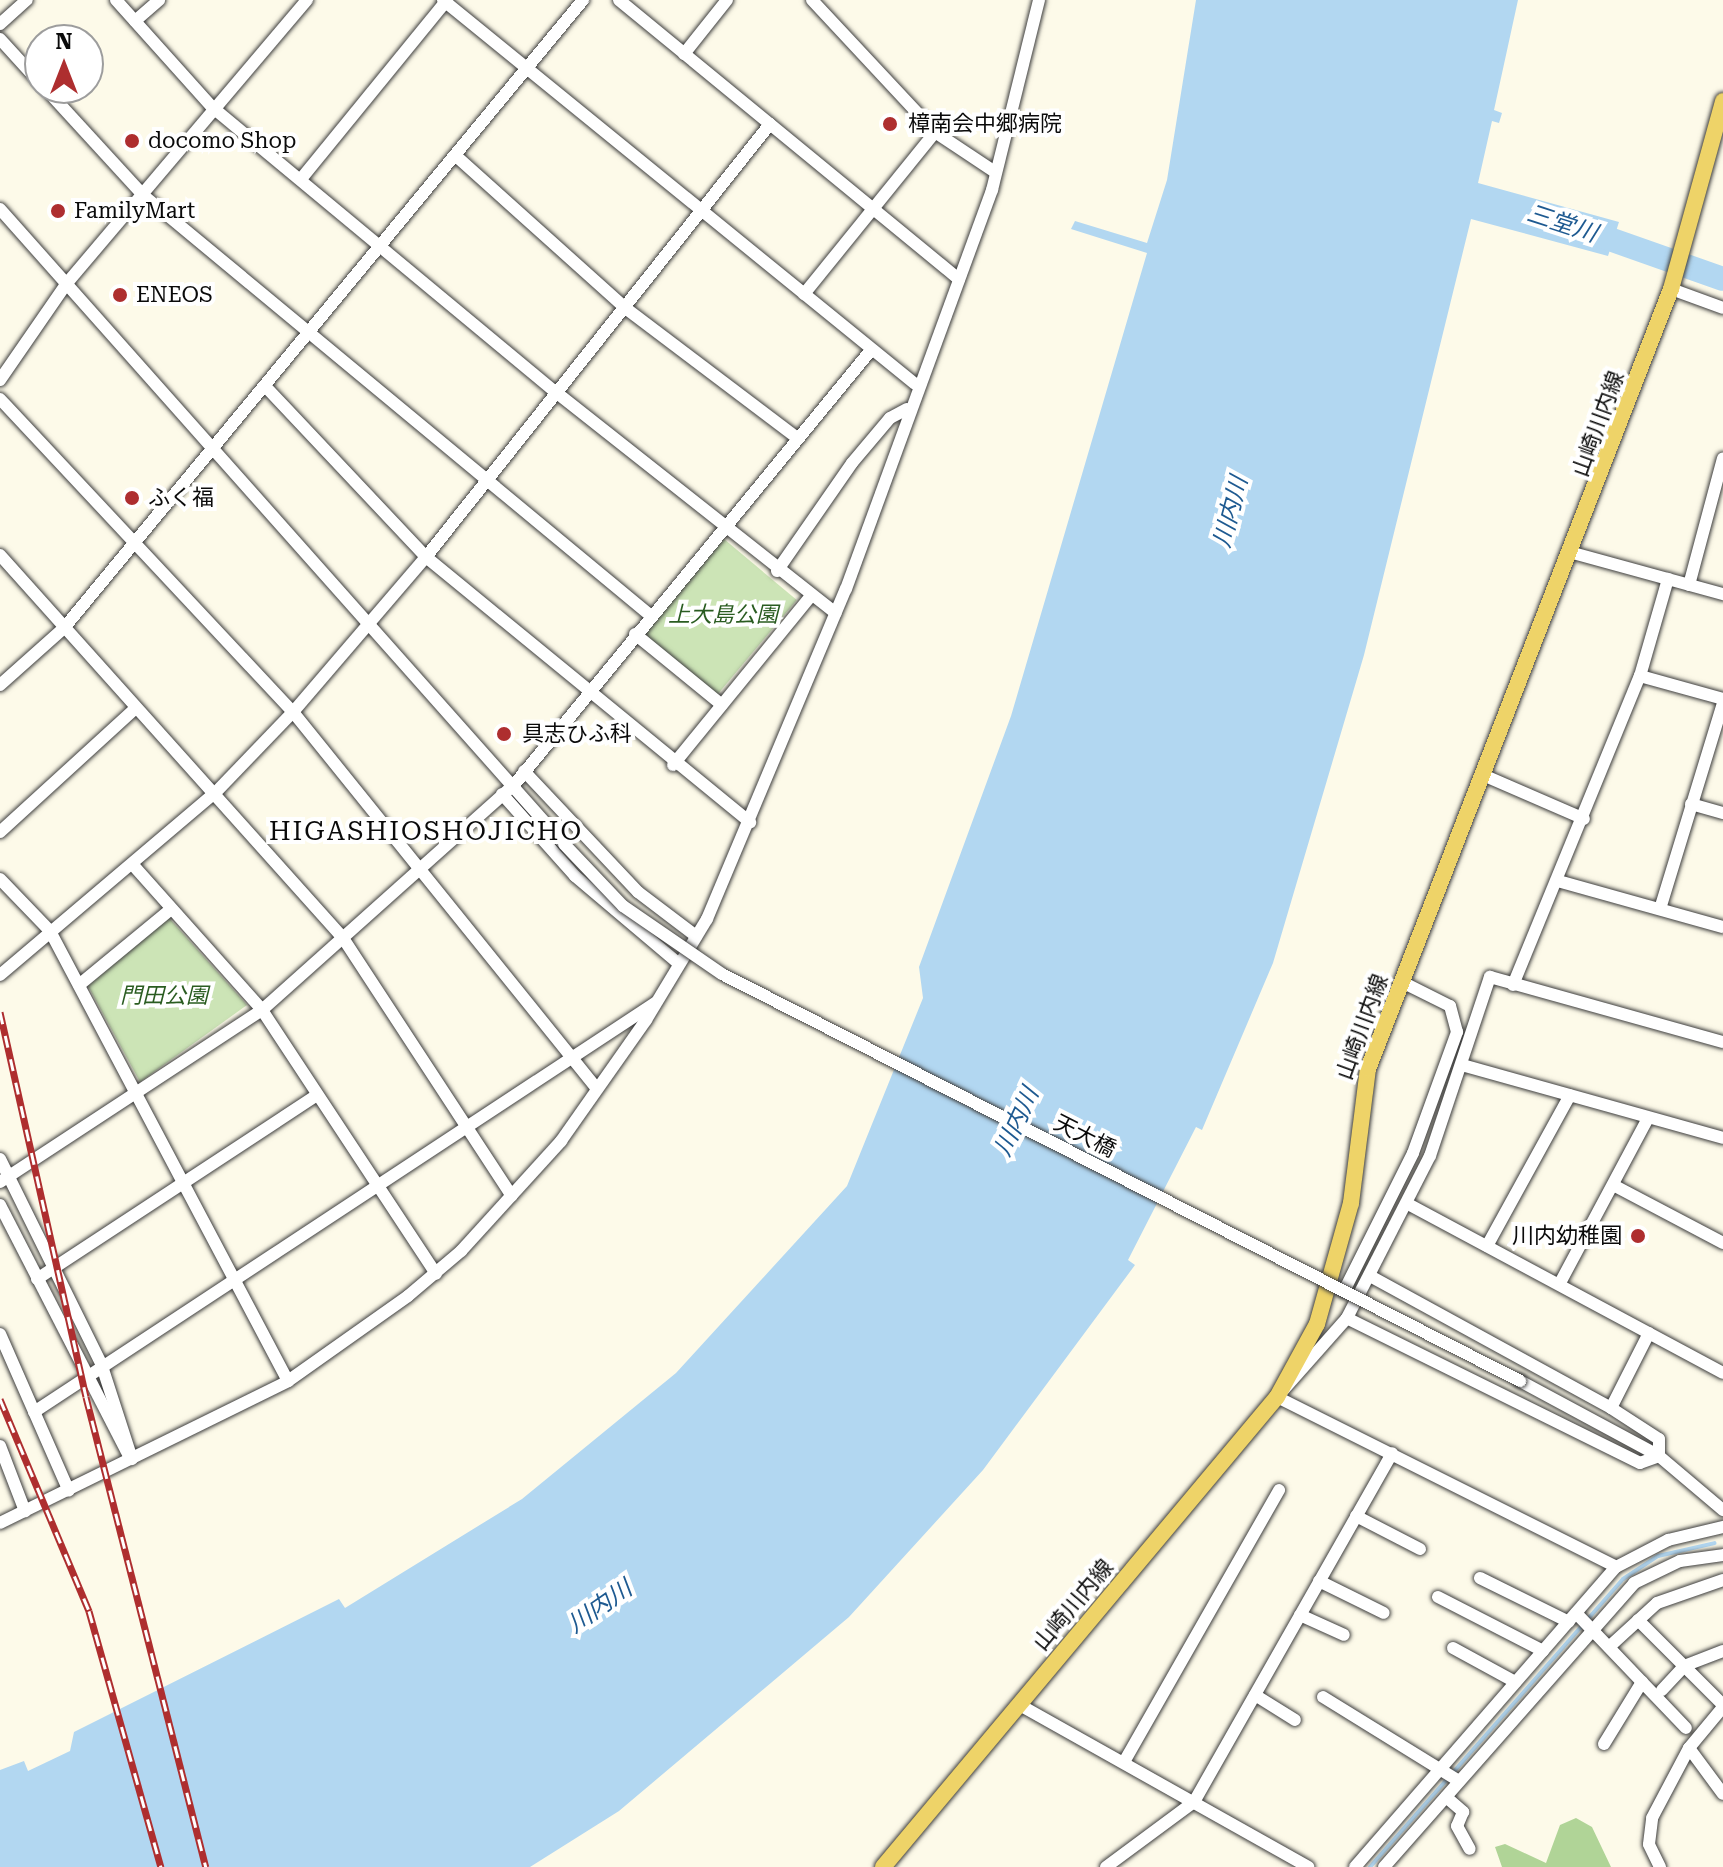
<!DOCTYPE html>
<meta charset="utf-8">
<style>
body{margin:0}
#map{position:relative;width:1723px;height:1867px;overflow:hidden;background:#fdfae9;font-family:"Roboto Serif","Noto Sans JP",serif}
div>[style]{position:absolute}
.green>*{inset:0;background:#cce4b6;transform-origin:0 0}
.forest>*{inset:0;background:#b0d497}
.water>*{inset:0;background:#b2d7f1}
.stream>*{height:4px;margin:-2px;padding:0 2px;transform-origin:2px;border-radius:2px;background:#b2d7f1}
.river>*{height:24px;margin:-12px;padding:0 12px;transform-origin:12px;border-radius:12px;background:#b2d7f1}
.roads{filter:drop-shadow(0 0 2px #3d3d3d) drop-shadow(0 0 2px #3d3d3d)}
.minor>*{height:12px;margin:-6px;padding:0 6px;transform-origin:6px;border-radius:6px;background:#fff}
.major>*{height:16px;margin:-8px;padding:0 8px;transform-origin:8px;border-radius:8px;background:#eed368}
.rail>*{height:7px;margin-top:-3.5px;transform-origin:0;background:repeating-linear-gradient(90deg,#fff 0 12px,#ae2e2f 0 24px);box-sizing:border-box;border-block:2px solid #ae2e2f}
.bridges{filter:drop-shadow(0 0 2px #3d3d3d) drop-shadow(0 0 2px #3d3d3d)}
.minor-bridge>*{height:12px;margin:-6px;padding:0 6px;transform-origin:6px;border-radius:6px;background:#fff}
.dots>*{width:22px;height:22px;translate:-50% -50%;box-sizing:border-box;border:4px solid #fff;border-radius:50%}
span{translate:-50% -50%;white-space:nowrap;text-align:center;line-height:1.15;-webkit-text-stroke:8px #fff;paint-order:stroke}
.poi-label{font-size:22px;color:#0a0a0a}
.left{translate:0 -50%;text-align:left}
.right{translate:-100% -50%;text-align:right}
.street-label{font-size:22px;color:#0a0a0a}
.park-label{font-size:22px;color:#2a5c21;font-style:italic}
.water-label{font-size:24px;color:#1e5a91;font-style:italic}
.quarter-label{font-size:26px;color:#0a0a0a;letter-spacing:2px}
.north{position:absolute;left:24px;top:24px;width:80px;height:80px;box-sizing:border-box;background:#fff;border:2px solid #9d9d9d;border-radius:50%;rotate:0deg;font-size:22px;font-weight:700;line-height:32px;text-align:center;color:#0a0a0a}
.north::after{content:'';display:block;margin:auto;width:28px;height:36px;background:#ae2e2f;clip-path:polygon(50% 0,100% 100%,50% 72%,0 100%)}
</style>
<div id="map">
<div class="green">
<i style="left:724px;top:539px;width:95px;height:125px;rotate:40deg"></i>
<i style="clip-path:polygon(169px 918px,247px 1005px,140px 1082px,88px 986px)"></i>
</div>
<div class="forest">
<i style="clip-path:polygon(1576px 1818px,1592px 1827px,1611px 1867px,1502px 1867px,1495px 1847px,1505px 1844px,1546px 1863px,1560px 1825px)"></i>
</div>
<div class="water">
<i style="clip-path:polygon(1196px 0,1518px 0,1494px 110px,1502px 113px,1499px 123px,1492px 121px,1478px 183px,1619px 222px,1608px 256px,1471px 219px,1364px 655px,1273px 963px,1202px 1130px,1196px 1127px,1128px 1260px,1135px 1265px,983px 1470px,849px 1617px,619px 1811px,530px 1867px,0 1867px,0 1770px,24px 1761px,28px 1771px,70px 1751px,74px 1732px,339px 1599px,345px 1608px,522px 1499px,676px 1373px,847px 1186px,923px 998px,919px 967px,1011px 716px,1147px 253px,1071px 229px,1075px 221px,1147px 243px,1167px 180px)"></i>
</div>
<div class="stream">
<i style="left:1370px;top:1867px;width:383px;rotate:-48.7deg"></i>
<i style="left:1623px;top:1579px;width:42px;rotate:-33.3deg"></i>
<i style="left:1658px;top:1556px;width:58px;rotate:-12.8deg"></i>
</div>
<div class="river">
<i style="left:1584px;top:230px;width:147px;rotate:19.4deg"></i>
</div>
<div class="roads">
<div class="minor">
<i style="left:116px;top:0;width:144px;rotate:48.1deg"></i>
<i style="left:212px;top:107px;width:448px;rotate:39.7deg"></i>
<i style="left:557px;top:393px;width:355px;rotate:38.3deg"></i>
<i style="left:443px;top:0;width:608px;rotate:39.13deg"></i>
<i style="left:619px;top:0;width:440px;rotate:39.4deg"></i>
<i style="left:812px;top:0;width:180px;rotate:47deg"></i>
<i style="left:935px;top:132px;width:72px;rotate:33.7deg"></i>
<i style="left:135px;top:21px;width:32px;rotate:-41deg"></i>
<i style="left:0;top:24px;width:36px;rotate:-42deg"></i>
<i style="left:0;top:39px;width:59px;rotate:47.7deg"></i>
<i style="left:684px;top:54px;width:69px;rotate:-51.5deg"></i>
<i style="left:45px;top:88px;width:145px;rotate:47.5deg"></i>
<i style="left:143px;top:195px;width:658px;rotate:39.64deg"></i>
<i style="left:456px;top:156px;width:226px;rotate:41.9deg"></i>
<i style="left:624px;top:307px;width:217px;rotate:37.1deg"></i>
<i style="left:301px;top:179px;width:231px;rotate:-50.8deg"></i>
<i style="left:0;top:209px;width:849px;rotate:48.39deg"></i>
<i style="left:1671px;top:289px;width:55px;rotate:20.1deg"></i>
<i style="left:804px;top:294px;width:208px;rotate:-51deg"></i>
<i style="left:0;top:380px;width:118px;rotate:-55.4deg"></i>
<i style="left:67px;top:283px;width:371px;rotate:-49.7deg"></i>
<i style="left:265px;top:386px;width:235px;rotate:46.7deg"></i>
<i style="left:426px;top:557px;width:419px;rotate:39.3deg"></i>
<i style="left:0;top:399px;width:429px;rotate:46.9deg"></i>
<i style="left:293px;top:712px;width:484px;rotate:51.1deg"></i>
<i style="left:1573px;top:553px;width:156px;rotate:15.3deg"></i>
<i style="left:0;top:555px;width:514px;rotate:48.15deg"></i>
<i style="left:343px;top:938px;width:308px;rotate:56.8deg"></i>
<i style="left:777px;top:571px;width:131px;rotate:-55.2deg"></i>
<i style="left:852px;top:463px;width:59px;rotate:-49.8deg"></i>
<i style="left:890px;top:418px;width:19px;rotate:-28deg"></i>
<i style="left:1689px;top:585px;width:131px;rotate:-75deg"></i>
<i style="left:635px;top:634px;width:112px;rotate:39.2deg"></i>
<i style="left:1640px;top:676px;width:86px;rotate:15.5deg"></i>
<i style="left:0;top:685px;width:86px;rotate:-41.7deg"></i>
<i style="left:64px;top:628px;width:815px;rotate:-50.43deg"></i>
<i style="left:673px;top:765px;width:215px;rotate:-50.8deg"></i>
<i style="left:524px;top:771px;width:166px;rotate:46.7deg"></i>
<i style="left:638px;top:892px;width:73px;rotate:37.2deg"></i>
<i style="left:1483px;top:775px;width:110px;rotate:23.5deg"></i>
<i style="left:502px;top:794px;width:110px;rotate:48.3deg"></i>
<i style="left:575px;top:876px;width:136px;rotate:40.2deg"></i>
<i style="left:1691px;top:804px;width:33px;rotate:16deg"></i>
<i style="left:0;top:832px;width:184px;rotate:-42.4deg"></i>
<i style="left:133px;top:865px;width:194px;rotate:48.3deg"></i>
<i style="left:262px;top:1010px;width:316px;rotate:56.6deg"></i>
<i style="left:0;top:879px;width:72px;rotate:46.1deg"></i>
<i style="left:50px;top:931px;width:509px;rotate:62.13deg"></i>
<i style="left:1558px;top:881px;width:171px;rotate:15.6deg"></i>
<i style="left:1660px;top:909px;width:215px;rotate:-73deg"></i>
<i style="left:0;top:975px;width:283px;rotate:-40.3deg"></i>
<i style="left:216px;top:792px;width:111px;rotate:-46.1deg"></i>
<i style="left:293px;top:712px;width:204px;rotate:-49.4deg"></i>
<i style="left:426px;top:557px;width:553px;rotate:-51.53deg"></i>
<i style="left:79px;top:985px;width:118px;rotate:-39.5deg"></i>
<i style="left:1513px;top:985px;width:334px;rotate:-67.7deg"></i>
<i style="left:1640px;top:676px;width:101px;rotate:-73.9deg"></i>
<i style="left:1462px;top:1065px;width:271px;rotate:15.6deg"></i>
<i style="left:0;top:1159px;width:228px;rotate:63.7deg"></i>
<i style="left:101px;top:1363px;width:101px;rotate:72.1deg"></i>
<i style="left:0;top:1182px;width:313px;rotate:-33.3deg"></i>
<i style="left:262px;top:1010px;width:338px;rotate:-41.8deg"></i>
<i style="left:514px;top:785px;width:563px;rotate:-50.62deg"></i>
<i style="left:1615px;top:1186px;width:122px;rotate:27.8deg"></i>
<i style="left:1408px;top:1204px;width:357px;rotate:28.2deg"></i>
<i style="left:0;top:1205px;width:280px;rotate:62.8deg"></i>
<i style="left:1487px;top:1246px;width:172px;rotate:-61.2deg"></i>
<i style="left:1370px;top:1276px;width:275px;rotate:28.7deg"></i>
<i style="left:1611px;top:1408px;width:57px;rotate:32.9deg"></i>
<i style="left:1659px;top:1439px;width:17px;rotate:90deg"></i>
<i style="left:37px;top:1279px;width:335px;rotate:-33.3deg"></i>
<i style="left:1560px;top:1283px;width:187px;rotate:-61.9deg"></i>
<i style="left:1344px;top:1291px;width:154px;rotate:-63.4deg"></i>
<i style="left:1413px;top:1153px;width:129px;rotate:-70deg"></i>
<i style="left:1457px;top:1032px;width:27px;rotate:-105deg"></i>
<i style="left:1450px;top:1006px;width:54px;rotate:-153.4deg"></i>
<i style="left:1347px;top:1318px;width:106px;rotate:131.5deg"></i>
<i style="left:1277px;top:1397px;width:379px;rotate:26.6deg"></i>
<i style="left:0;top:1334px;width:171px;rotate:66.3deg"></i>
<i style="left:1520px;top:1381px;width:158px;rotate:28.3deg"></i>
<i style="left:1659px;top:1456px;width:84px;rotate:40.2deg"></i>
<i style="left:1611px;top:1408px;width:84px;rotate:-63.1deg"></i>
<i style="left:34px;top:1412px;width:744px;rotate:-33.37deg"></i>
<i style="left:0;top:1446px;width:70px;rotate:69deg"></i>
<i style="left:1659px;top:1456px;width:20px;rotate:160deg"></i>
<i style="left:1640px;top:1463px;width:327px;rotate:-153.7deg"></i>
<i style="left:1347px;top:1318px;width:182px;rotate:-62.9deg"></i>
<i style="left:1430px;top:1156px;width:189px;rotate:-71.5deg"></i>
<i style="left:1490px;top:977px;width:242px;rotate:15.6deg"></i>
<i style="left:1356px;top:1516px;width:72px;rotate:27.3deg"></i>
<i style="left:0;top:1523px;width:321px;rotate:-26.2deg"></i>
<i style="left:288px;top:1381px;width:147px;rotate:-35.3deg"></i>
<i style="left:408px;top:1296px;width:70px;rotate:-40.3deg"></i>
<i style="left:461px;top:1251px;width:149px;rotate:-47.7deg"></i>
<i style="left:561px;top:1141px;width:148px;rotate:-54.9deg"></i>
<i style="left:646px;top:1020px;width:118px;rotate:-58.9deg"></i>
<i style="left:707px;top:919px;width:358px;rotate:-67.2deg"></i>
<i style="left:846px;top:589px;width:425px;rotate:-69.9deg"></i>
<i style="left:992px;top:190px;width:196px;rotate:-76.1deg"></i>
<i style="left:1480px;top:1578px;width:99px;rotate:26.3deg"></i>
<i style="left:1319px;top:1581px;width:72px;rotate:26.2deg"></i>
<i style="left:1438px;top:1597px;width:118px;rotate:27.2deg"></i>
<i style="left:1576px;top:1613px;width:159px;rotate:46.3deg"></i>
<i style="left:1300px;top:1615px;width:48px;rotate:24.4deg"></i>
<i style="left:1638px;top:1620px;width:120px;rotate:45deg"></i>
<i style="left:1609px;top:1647px;width:65px;rotate:-42.5deg"></i>
<i style="left:1657px;top:1603px;width:70px;rotate:-19.2deg"></i>
<i style="left:1453px;top:1648px;width:71px;rotate:28.7deg"></i>
<i style="left:1662px;top:1690px;width:33px;rotate:-47deg"></i>
<i style="left:1684px;top:1666px;width:42px;rotate:-21deg"></i>
<i style="left:1255px;top:1695px;width:47px;rotate:32deg"></i>
<i style="left:1323px;top:1697px;width:160px;rotate:31.7deg"></i>
<i style="left:1018px;top:1704px;width:333px;rotate:29.3deg"></i>
<i style="left:1604px;top:1744px;width:73px;rotate:-58.5deg"></i>
<i style="left:1689px;top:1748px;width:57px;rotate:53.5deg"></i>
<i style="left:1124px;top:1762px;width:313px;rotate:-60.3deg"></i>
<i style="left:1446px;top:1797px;width:23px;rotate:41deg"></i>
<i style="left:1463px;top:1812px;width:15px;rotate:113deg"></i>
<i style="left:1457px;top:1826px;width:26px;rotate:61deg"></i>
<i style="left:1106px;top:1867px;width:109px;rotate:-36.5deg"></i>
<i style="left:1194px;top:1802px;width:401px;rotate:-60.4deg"></i>
<i style="left:1355px;top:1867px;width:398px;rotate:-49deg"></i>
<i style="left:1616px;top:1567px;width:59px;rotate:-27.4deg"></i>
<i style="left:1668px;top:1540px;width:57px;rotate:-13.3deg"></i>
<i style="left:1384px;top:1867px;width:378px;rotate:-48.6deg"></i>
<i style="left:1634px;top:1583px;width:51px;rotate:-25.6deg"></i>
<i style="left:1680px;top:1561px;width:43px;rotate:-7.9deg"></i>
<i style="left:1660px;top:1867px;width:25px;rotate:-116deg"></i>
<i style="left:1649px;top:1844px;width:26px;rotate:-83deg"></i>
<i style="left:1652px;top:1818px;width:79px;rotate:-62.1deg"></i>
<i style="left:1689px;top:1748px;width:53px;rotate:-50.3deg"></i>
</div>
<div class="major">
<i style="left:883px;top:1867px;width:613px;rotate:-50.03deg"></i>
<i style="left:1277px;top:1397px;width:83px;rotate:-61.3deg"></i>
<i style="left:1317px;top:1324px;width:126px;rotate:-74.3deg"></i>
<i style="left:1351px;top:1203px;width:135px;rotate:-82.8deg"></i>
<i style="left:1368px;top:1069px;width:837px;rotate:-68.77deg"></i>
<i style="left:1671px;top:289px;width:195px;rotate:-74.5deg"></i>
</div>
</div>
<div class="rail">
<i style="left:0;top:1012px;width:394px;rotate:77.4deg"></i>
<i style="left:86px;top:1397px;width:485px;rotate:75.7deg"></i>
<i style="left:0;top:1399px;width:230px;rotate:67.2deg"></i>
<i style="left:89px;top:1611px;width:266px;rotate:74.3deg"></i>
</div>
<div class="bridges">
<div class="minor-bridge">
<i style="left:564px;top:844px;width:86px;rotate:46.4deg"></i>
<i style="left:623px;top:906px;width:120px;rotate:34.5deg"></i>
<i style="left:722px;top:974px;width:896px;rotate:27.02deg"></i>
</div>
</div>
<div class="dots">
<i style="left:890px;top:124px;background:#ae2e2f"></i>
<i style="left:132px;top:141px;background:#ae2e2f"></i>
<i style="left:58px;top:211px;background:#ae2e2f"></i>
<i style="left:120px;top:295px;background:#ae2e2f"></i>
<i style="left:132px;top:498px;background:#ae2e2f"></i>
<i style="left:504px;top:734px;background:#ae2e2f"></i>
<i style="left:1638px;top:1236px;background:#ae2e2f"></i>
</div>
<div class="poi-label">
<span class="left" style="left:908px;top:124px">樟南会中郷病院</span>
<span class="left" style="left:148px;top:141px">docomo Shop</span>
<span class="left" style="left:74px;top:211px">FamilyMart</span>
<span class="left" style="left:136px;top:295px">ENEOS</span>
<span class="left" style="left:148px;top:498px">ふく福</span>
<span class="left" style="left:522px;top:734px">具志ひふ科</span>
<span class="right" style="left:1622px;top:1236px">川内幼稚園</span>
</div>
<div class="street-label">
<span style="left:1598px;top:424px;rotate:-70deg">山崎川内線</span>
<span style="left:1362px;top:1027px;rotate:-70deg">山崎川内線</span>
<span style="left:1085px;top:1136px;rotate:27deg">天大橋</span>
<span style="left:1073px;top:1605px;rotate:-50deg">山崎川内線</span>
</div>
<div class="park-label">
<span style="left:723px;top:615px">上大島公園</span>
<span style="left:164px;top:996px">門田公園</span>
</div>
<div class="water-label">
<span style="left:1562px;top:224px;rotate:18deg">三堂川</span>
<span style="left:1231px;top:512px;rotate:-75deg">川内川</span>
<span style="left:1017px;top:1122px;rotate:-65deg">川内川</span>
<span style="left:600px;top:1607px;rotate:-35deg">川内川</span>
</div>
<div class="quarter-label">
<span style="left:426px;top:832px">HIGASHIOSHOJICHO</span>
</div>
<div class="north">N</div>
</div>
